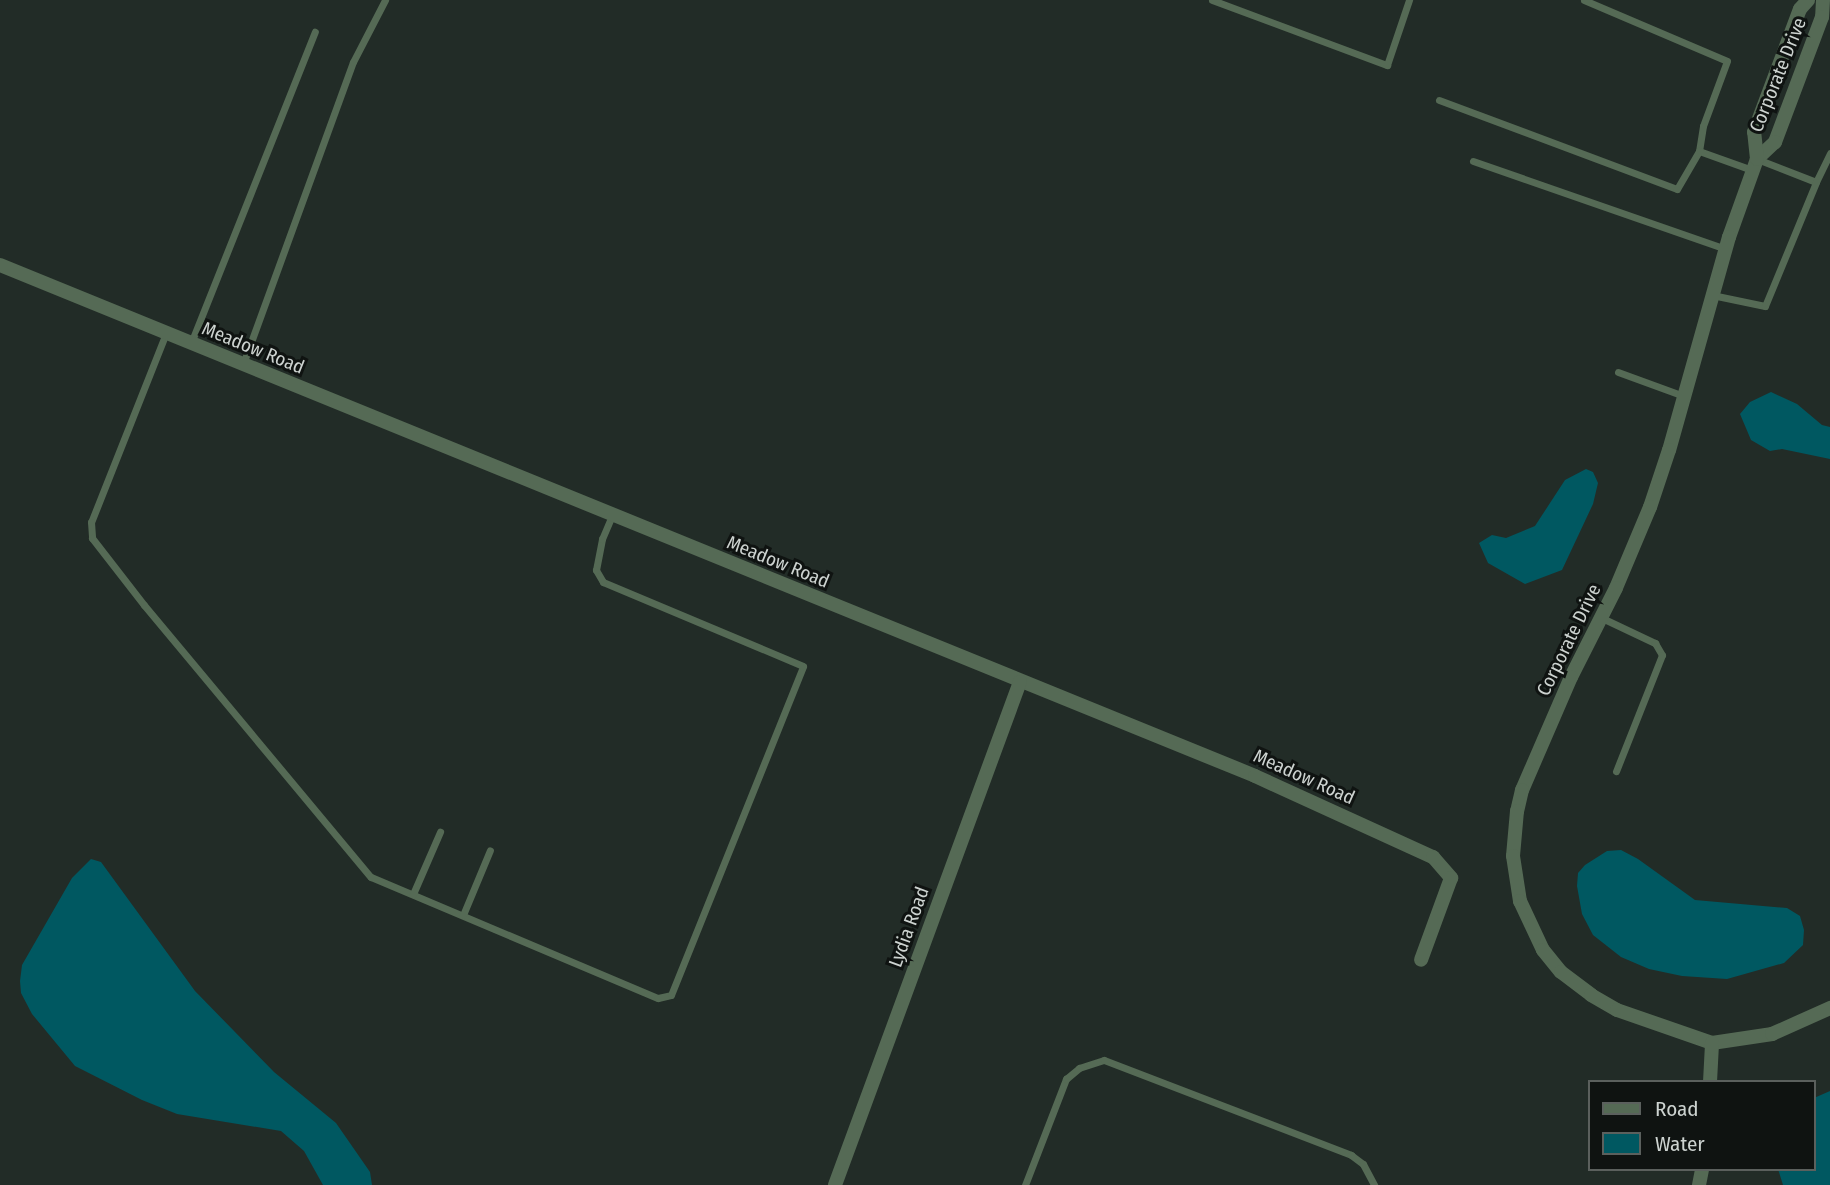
<!DOCTYPE html>
<html>
<head>
<meta charset="utf-8">
<style>
	body { margin:0 }
	#map { position:relative; width:1830px; height:1185px; overflow:hidden; background:#222c27; font-family:"Fira Sans Condensed",sans-serif }
	div>[style] { position:absolute }
	.water>* { inset:0; background:#005861 }
	.lane>* { height:7px; margin:-3.5px; padding:0 3.5px; transform-origin:3.5px; border-radius:3.5px; background:#556a55 }
	.street>* { height:14px; margin:-7px; padding:0 7px; transform-origin:7px; border-radius:7px; background:#556a55 }
	span { translate:-50% -50%; white-space:nowrap; text-align:center; line-height:1.15; -webkit-text-stroke:6px #0f1311; paint-order:stroke }
	.street-label { font-size:19px; color:#cdd3d0 }
	.legend { position:absolute; left:1588px; top:1080px; width:228px; height:91px; box-sizing:border-box; background:#0f1311; border:2px solid #5b605d; margin:0; padding:9px 12px; list-style:none; font-size:21px; color:#cdd3d0 }
	.legend li { display:flex; align-items:center; gap:14px; height:35px }
	.legend b { width:35px; border:2px solid #5b605d }
</style>
</head>
<body>
<div id="map">
	<div class="water">
		<i style="clip-path:polygon(1771px 392px,1797px 404px,1822px 425px,1830px 427px,1830px 459px,1782px 449px,1770px 451px,1751px 440px,1740px 414px,1750px 402px)"></i>
		<i style="clip-path:polygon(1586px 469px,1593px 472px,1598px 483px,1593px 504px,1562px 570px,1525px 584px,1488px 563px,1479px 543px,1492px 535px,1506px 538px,1535px 526px,1565px 480px)"></i>
		<i style="clip-path:polygon(1621px 850px,1638px 859px,1695px 900px,1787px 908px,1800px 916px,1804px 930px,1803px 945px,1784px 963px,1727px 979px,1682px 976px,1649px 969px,1621px 957px,1593px 935px,1582px 914px,1577px 886px,1578px 873px,1585px 865px,1607px 851px)"></i>
		<i style="clip-path:polygon(91px 859px,101px 862px,195px 991px,274px 1072px,336px 1123px,370px 1172px,372px 1185px,323px 1185px,304px 1151px,281px 1131px,177px 1114px,142px 1100px,75px 1066px,32px 1014px,21px 993px,20px 981px,22px 965px,72px 878px)"></i>
		<i style="clip-path:polygon(1830px 1091px,1830px 1185px,1783px 1185px,1778px 1169px,1814px 1169px,1814px 1098px)"></i>
	</div>
	<div class="lane">
		<i style="left:1212px;top:0;width:187px;rotate:20.4deg"></i>
		<i style="left:1387px;top:65px;width:69px;rotate:-71.3deg"></i>
		<i style="left:1584px;top:0;width:155px;rotate:23.1deg"></i>
		<i style="left:1727px;top:61px;width:69px;rotate:110.3deg"></i>
		<i style="left:1703px;top:126px;width:25px;rotate:99deg"></i>
		<i style="left:1699px;top:151px;width:56px;rotate:19.7deg"></i>
		<i style="left:1439px;top:100px;width:254px;rotate:20.5deg"></i>
		<i style="left:1677px;top:189px;width:44px;rotate:-59.9deg"></i>
		<i style="left:1757px;top:159px;width:63px;rotate:21.3deg"></i>
		<i style="left:1816px;top:182px;width:32px;rotate:-64deg"></i>
		<i style="left:1473px;top:161px;width:267px;rotate:19.2deg"></i>
		<i style="left:1712px;top:295px;width:54px;rotate:11.7deg"></i>
		<i style="left:1765px;top:306px;width:134px;rotate:-67.6deg"></i>
		<i style="left:166px;top:333px;width:203px;rotate:111.6deg"></i>
		<i style="left:91px;top:522px;width:16px;rotate:86deg"></i>
		<i style="left:92px;top:538px;width:85px;rotate:52.2deg"></i>
		<i style="left:144px;top:605px;width:354px;rotate:50.2deg"></i>
		<i style="left:371px;top:877px;width:311px;rotate:22.9deg"></i>
		<i style="left:658px;top:998px;width:13px;rotate:-13deg"></i>
		<i style="left:671px;top:995px;width:354px;rotate:-68.1deg"></i>
		<i style="left:803px;top:666px;width:217px;rotate:-157.2deg"></i>
		<i style="left:603px;top:582px;width:14px;rotate:-120deg"></i>
		<i style="left:596px;top:570px;width:32px;rotate:-79deg"></i>
		<i style="left:602px;top:539px;width:26px;rotate:-67deg"></i>
		<i style="left:191px;top:343px;width:335px;rotate:-68.3deg"></i>
		<i style="left:243px;top:364px;width:321px;rotate:-70deg"></i>
		<i style="left:353px;top:62px;width:70px;rotate:-62.7deg"></i>
		<i style="left:1618px;top:372px;width:70px;rotate:20deg"></i>
		<i style="left:1602px;top:618px;width:59px;rotate:25.3deg"></i>
		<i style="left:1655px;top:643px;width:14px;rotate:60deg"></i>
		<i style="left:1662px;top:655px;width:125px;rotate:111.6deg"></i>
		<i style="left:413px;top:894px;width:68px;rotate:-66.5deg"></i>
		<i style="left:463px;top:915px;width:70px;rotate:-67.4deg"></i>
		<i style="left:1025px;top:1185px;width:114px;rotate:-68.9deg"></i>
		<i style="left:1066px;top:1079px;width:17px;rotate:-40deg"></i>
		<i style="left:1079px;top:1068px;width:26px;rotate:-18deg"></i>
		<i style="left:1104px;top:1060px;width:265px;rotate:21deg"></i>
		<i style="left:1351px;top:1155px;width:15px;rotate:37deg"></i>
		<i style="left:1363px;top:1164px;width:24px;rotate:62deg"></i>
	</div>
	<div class="street">
		<i style="left:1823px;top:0;width:17px;rotate:93deg"></i>
		<i style="left:1822px;top:17px;width:134px;rotate:110.6deg"></i>
		<i style="left:1775px;top:142px;width:25px;rotate:137deg"></i>
		<i style="left:1757px;top:159px;width:83px;rotate:109.7deg"></i>
		<i style="left:1729px;top:237px;width:221px;rotate:105.7deg"></i>
		<i style="left:1669px;top:450px;width:60px;rotate:108.4deg"></i>
		<i style="left:1650px;top:507px;width:88px;rotate:112.8deg"></i>
		<i style="left:1616px;top:588px;width:100px;rotate:116.8deg"></i>
		<i style="left:1571px;top:677px;width:123px;rotate:113.4deg"></i>
		<i style="left:1522px;top:790px;width:22px;rotate:103deg"></i>
		<i style="left:1517px;top:811px;width:45px;rotate:95.1deg"></i>
		<i style="left:1513px;top:856px;width:46px;rotate:81.2deg"></i>
		<i style="left:1520px;top:901px;width:54px;rotate:64.9deg"></i>
		<i style="left:1543px;top:950px;width:28px;rotate:51deg"></i>
		<i style="left:1561px;top:972px;width:38px;rotate:37deg"></i>
		<i style="left:1591px;top:995px;width:30px;rotate:30deg"></i>
		<i style="left:1617px;top:1010px;width:101px;rotate:19.2deg"></i>
		<i style="left:1712px;top:1043px;width:61px;rotate:-8.5deg"></i>
		<i style="left:1772px;top:1034px;width:64px;rotate:-24.1deg"></i>
		<i style="left:1757px;top:159px;width:27px;rotate:-96deg"></i>
		<i style="left:1754px;top:132px;width:131px;rotate:-69.5deg"></i>
		<i style="left:1800px;top:9px;width:12px;rotate:-48deg"></i>
		<i style="left:0;top:265px;width:1355px;rotate:22.15deg"></i>
		<i style="left:1255px;top:776px;width:196px;rotate:24.5deg"></i>
		<i style="left:1433px;top:857px;width:28px;rotate:49deg"></i>
		<i style="left:1451px;top:878px;width:87px;rotate:110.1deg"></i>
		<i style="left:1710px;top:1082px;width:39px;rotate:-87deg"></i>
		<i style="left:835px;top:1185px;width:536px;rotate:-69.81deg"></i>
		<i style="left:1699px;top:1185px;width:16px;rotate:-79deg"></i>
	</div>
	<div class="street-label">
		<span style="left:1778px;top:75px;rotate:-68deg">Corporate Drive</span>
		<span style="left:253px;top:348px;rotate:22deg">Meadow Road</span>
		<span style="left:778px;top:562px;rotate:22deg">Meadow Road</span>
		<span style="left:1569px;top:640px;rotate:-64deg">Corporate Drive</span>
		<span style="left:1304px;top:777px;rotate:24deg">Meadow Road</span>
		<span style="left:909px;top:927px;rotate:-70deg">Lydia Road</span>
	</div>
	<ul class="legend">
	<li><b style="height:9px;background:#556a55"></b>Road</li>
	<li><b style="height:19px;background:#005861"></b>Water</li>
	</ul>
</div>
</body>
</html>
